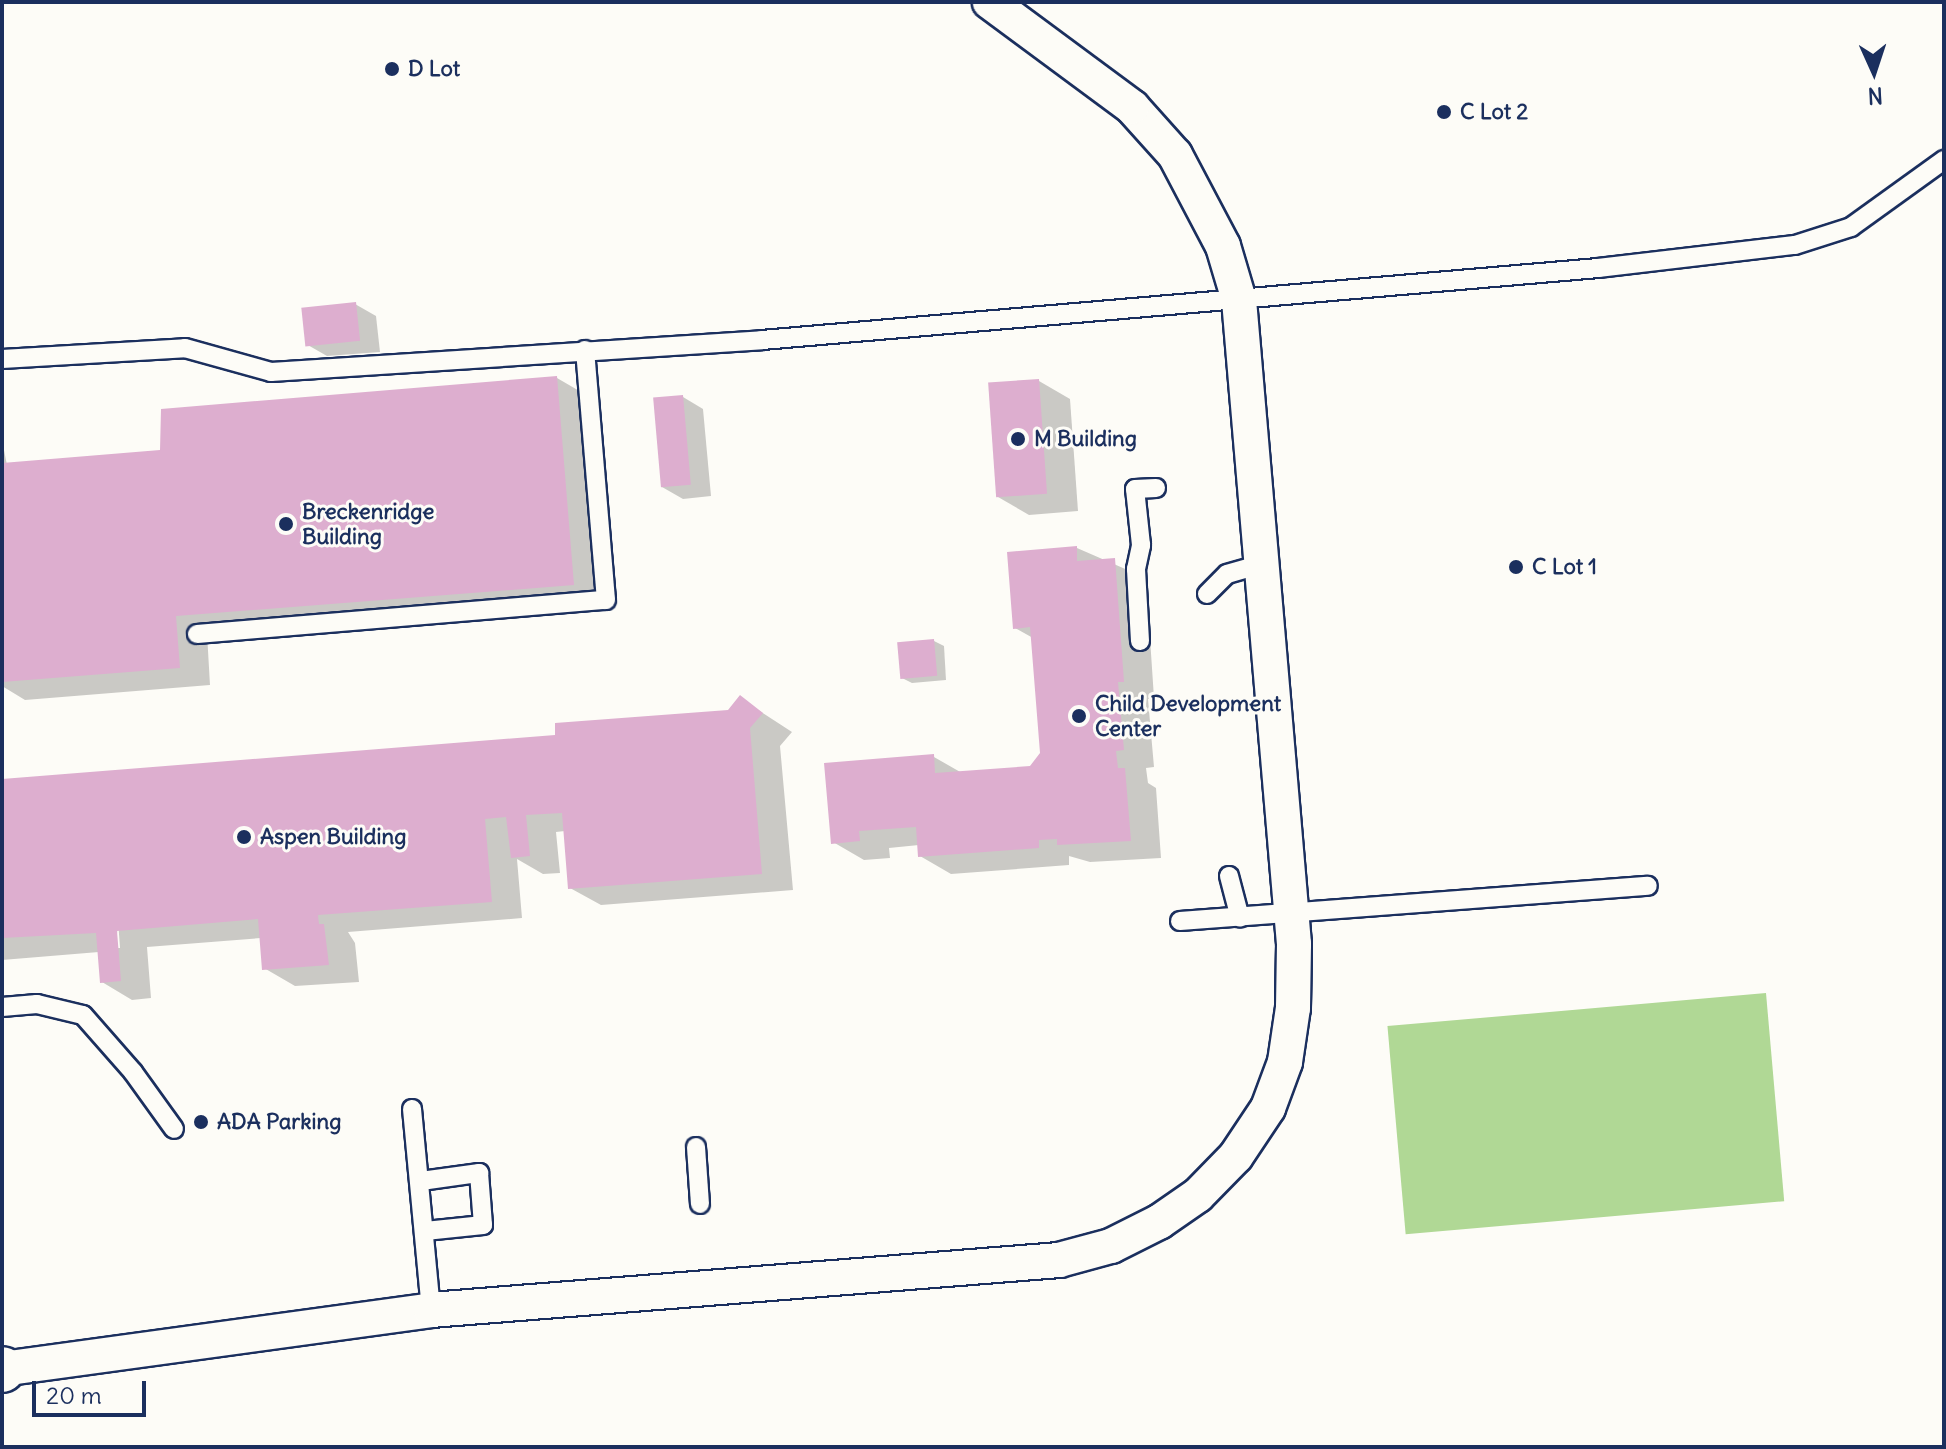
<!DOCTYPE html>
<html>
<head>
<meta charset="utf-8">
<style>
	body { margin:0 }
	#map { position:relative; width:1946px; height:1449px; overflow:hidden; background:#fdfcf7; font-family:Delius,sans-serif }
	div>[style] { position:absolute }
	.green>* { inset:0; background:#b0d895; transform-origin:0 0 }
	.shadow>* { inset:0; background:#0003 }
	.building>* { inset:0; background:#ddaecf; transform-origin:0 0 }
	.roads { filter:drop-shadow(2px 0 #1b2f5e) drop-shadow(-2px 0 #1b2f5e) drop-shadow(0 2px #1b2f5e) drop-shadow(0 -2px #1b2f5e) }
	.service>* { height:18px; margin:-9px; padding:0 9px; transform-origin:9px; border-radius:9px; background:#fdfcf7 }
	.minor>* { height:34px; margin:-17px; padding:0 17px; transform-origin:17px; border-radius:17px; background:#fdfcf7 }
	.trunk>* { height:44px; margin:-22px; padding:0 22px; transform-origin:22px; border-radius:22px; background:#fdfcf7 }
	.dots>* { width:22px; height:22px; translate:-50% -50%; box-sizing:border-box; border:4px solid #fdfcf7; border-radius:50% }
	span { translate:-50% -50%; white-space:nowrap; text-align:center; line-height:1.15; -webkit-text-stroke:6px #fdfcf7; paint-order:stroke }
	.poi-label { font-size:22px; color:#1b2f5e; font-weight:700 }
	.left { translate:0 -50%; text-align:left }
	.frame { position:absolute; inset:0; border:4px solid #1b2f5e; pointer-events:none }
	.north { position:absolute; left:1834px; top:32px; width:80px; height:80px; -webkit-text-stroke:6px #fdfcf7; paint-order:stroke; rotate:177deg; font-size:22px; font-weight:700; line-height:32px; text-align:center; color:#1b2f5e }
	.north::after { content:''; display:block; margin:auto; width:28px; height:36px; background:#1b2f5e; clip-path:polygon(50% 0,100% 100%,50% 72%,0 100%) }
	.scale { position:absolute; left:32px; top:1381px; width:114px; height:36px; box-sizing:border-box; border:4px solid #1b2f5e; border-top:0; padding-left:10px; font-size:24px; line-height:28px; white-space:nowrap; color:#1b2f5e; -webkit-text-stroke:6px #fdfcf7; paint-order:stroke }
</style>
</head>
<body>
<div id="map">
	<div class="green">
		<i style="left:1766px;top:993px;width:209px;height:380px;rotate:85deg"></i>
	</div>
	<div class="shadow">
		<i style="clip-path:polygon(355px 304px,376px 316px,380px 352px,327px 356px,306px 344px)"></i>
		<i style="clip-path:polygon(557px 378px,588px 396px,604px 601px,207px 633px,210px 685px,25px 700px,2px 686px,2px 440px,7px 465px,162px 452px)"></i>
		<i style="clip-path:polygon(1039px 381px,1070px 399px,1078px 511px,1029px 515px,998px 497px)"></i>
		<i style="clip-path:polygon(683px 397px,703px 409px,711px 496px,683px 499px,662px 487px)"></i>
		<i style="clip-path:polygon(1077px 548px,1146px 578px,1154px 698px,1148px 699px,1154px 767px,1146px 768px,1148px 783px,1156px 788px,1161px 858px,1090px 862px,1069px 856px,1069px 865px,951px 874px,920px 856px,919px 845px,889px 848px,890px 858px,864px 860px,833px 842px,934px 757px,962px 773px,1031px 768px,1042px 754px,1033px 638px,1015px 628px)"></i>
		<i style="clip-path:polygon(934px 641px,944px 646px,946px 680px,912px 683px,902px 678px)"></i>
		<i style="clip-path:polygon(evenodd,740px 698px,792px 732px,780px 746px,793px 890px,601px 905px,570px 888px,565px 831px,556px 832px,560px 873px,543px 874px,517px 859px,522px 918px,348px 932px,355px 943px,359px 982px,295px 986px,264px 968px,261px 938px,147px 947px,151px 998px,132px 1000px,102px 982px,99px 952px,2px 960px,2px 781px,557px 737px,729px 712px,740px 698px,118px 920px,120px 948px,116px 948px,118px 920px)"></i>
	</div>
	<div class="building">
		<i style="left:356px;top:302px;width:39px;height:55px;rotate:84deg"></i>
		<i style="clip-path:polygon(557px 376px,574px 585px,176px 616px,180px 668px,2px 682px,2px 463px,160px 450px,161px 409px)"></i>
		<i style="left:1039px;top:379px;width:115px;height:51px;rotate:86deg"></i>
		<i style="left:683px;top:395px;width:90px;height:30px;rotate:85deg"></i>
		<i style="clip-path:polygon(1077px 546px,1077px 561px,1115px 558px,1124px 682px,1118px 682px,1124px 750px,1116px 751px,1118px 768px,1125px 768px,1131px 841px,1057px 845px,1057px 839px,1039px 840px,1039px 848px,918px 857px,916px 827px,859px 831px,860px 841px,831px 844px,824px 763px,934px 754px,935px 773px,1030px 766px,1040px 753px,1030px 627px,1013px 629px,1007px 552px)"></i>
		<i style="left:934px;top:639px;width:37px;height:37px;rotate:85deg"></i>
		<i style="clip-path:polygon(740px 695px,763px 713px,750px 728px,762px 874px,568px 889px,562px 813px,526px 815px,530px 856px,511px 858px,506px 817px,485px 819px,492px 902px,318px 915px,319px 924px,324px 924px,329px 965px,262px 970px,258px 919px,117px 931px,121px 981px,100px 983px,96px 933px,2px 938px,2px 779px,555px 735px,555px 723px,728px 710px)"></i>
	</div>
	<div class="roads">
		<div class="service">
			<i style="left:2px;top:359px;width:183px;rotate:-3.4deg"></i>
			<i style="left:185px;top:348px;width:89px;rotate:15.6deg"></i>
			<i style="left:271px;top:372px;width:492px;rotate:-3.7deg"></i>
			<i style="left:762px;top:340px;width:839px;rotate:-4.92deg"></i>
			<i style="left:1598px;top:268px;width:198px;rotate:-6.7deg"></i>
			<i style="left:1795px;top:245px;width:59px;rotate:-17.8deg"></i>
			<i style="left:1851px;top:227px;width:115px;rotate:-35.8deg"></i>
			<i style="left:1207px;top:594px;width:28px;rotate:-45deg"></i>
			<i style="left:1227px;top:574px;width:33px;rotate:-16deg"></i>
			<i style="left:197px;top:634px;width:410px;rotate:-4.8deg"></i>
			<i style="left:606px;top:600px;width:251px;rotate:-94.8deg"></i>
			<i style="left:1140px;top:641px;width:72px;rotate:-93.2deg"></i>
			<i style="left:1136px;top:569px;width:25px;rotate:-78deg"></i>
			<i style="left:1141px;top:545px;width:56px;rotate:-96.1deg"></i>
			<i style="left:1135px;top:489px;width:21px;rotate:-3deg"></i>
			<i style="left:1229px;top:876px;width:43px;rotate:75.3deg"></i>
			<i style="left:1180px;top:921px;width:469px;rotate:-4.3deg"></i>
			<i style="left:2px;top:1007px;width:35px;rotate:-5deg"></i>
			<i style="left:37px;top:1004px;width:47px;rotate:13.4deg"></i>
			<i style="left:83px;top:1015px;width:76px;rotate:48.7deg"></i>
			<i style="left:133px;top:1072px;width:70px;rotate:54.3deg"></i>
			<i style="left:412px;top:1109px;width:202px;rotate:84.6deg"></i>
			<i style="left:696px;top:1147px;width:57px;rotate:86deg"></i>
			<i style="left:421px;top:1181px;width:59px;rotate:-7.9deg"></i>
			<i style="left:479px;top:1173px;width:52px;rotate:85.6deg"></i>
			<i style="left:483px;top:1225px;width:58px;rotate:174.1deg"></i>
		</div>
		<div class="minor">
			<i style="left:2px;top:1369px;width:433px;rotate:-7.8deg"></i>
			<i style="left:431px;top:1310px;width:630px;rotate:-4.55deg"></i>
			<i style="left:1059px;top:1260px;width:54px;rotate:-15.1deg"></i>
			<i style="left:1111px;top:1246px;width:54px;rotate:-26.6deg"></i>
			<i style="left:1159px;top:1222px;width:47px;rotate:-34.7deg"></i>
			<i style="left:1198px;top:1195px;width:54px;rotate:-45.7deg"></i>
			<i style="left:1236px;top:1156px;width:58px;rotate:-56.3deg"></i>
			<i style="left:1268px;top:1108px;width:49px;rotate:-69.7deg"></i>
			<i style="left:1285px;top:1062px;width:55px;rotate:-81.6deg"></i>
			<i style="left:1293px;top:1008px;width:64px;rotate:-89.1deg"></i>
			<i style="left:1294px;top:944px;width:646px;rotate:-94.88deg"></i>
			<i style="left:1239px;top:300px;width:56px;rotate:-106.5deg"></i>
			<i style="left:1223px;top:246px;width:103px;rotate:-117.8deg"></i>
			<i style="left:1175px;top:155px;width:64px;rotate:-131.9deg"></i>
			<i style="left:1132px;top:107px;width:177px;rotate:-143.5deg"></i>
		</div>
		<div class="trunk">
			<i style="left:2px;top:1370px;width:1px;rotate:-45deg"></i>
		</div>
	</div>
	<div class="dots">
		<i style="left:392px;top:69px;background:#1b2f5e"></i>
		<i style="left:1444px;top:112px;background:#1b2f5e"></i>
		<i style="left:1018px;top:439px;background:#1b2f5e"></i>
		<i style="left:286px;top:524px;background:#1b2f5e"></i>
		<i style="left:1516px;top:567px;background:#1b2f5e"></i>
		<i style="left:1079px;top:716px;background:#1b2f5e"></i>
		<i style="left:244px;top:837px;background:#1b2f5e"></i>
		<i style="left:201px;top:1122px;background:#1b2f5e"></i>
	</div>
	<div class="poi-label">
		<span class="left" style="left:408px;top:69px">D Lot</span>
		<span class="left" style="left:1460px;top:112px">C Lot 2</span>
		<span class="left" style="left:1034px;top:439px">M Building</span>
		<span class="left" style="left:302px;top:524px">Breckenridge<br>Building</span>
		<span class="left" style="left:1532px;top:567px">C Lot 1</span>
		<span class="left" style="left:1095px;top:716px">Child Development<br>Center</span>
		<span class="left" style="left:260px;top:837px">Aspen Building</span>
		<span class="left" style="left:217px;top:1122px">ADA Parking</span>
	</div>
	<div class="frame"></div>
	<div class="north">N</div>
	<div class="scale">20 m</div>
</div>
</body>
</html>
